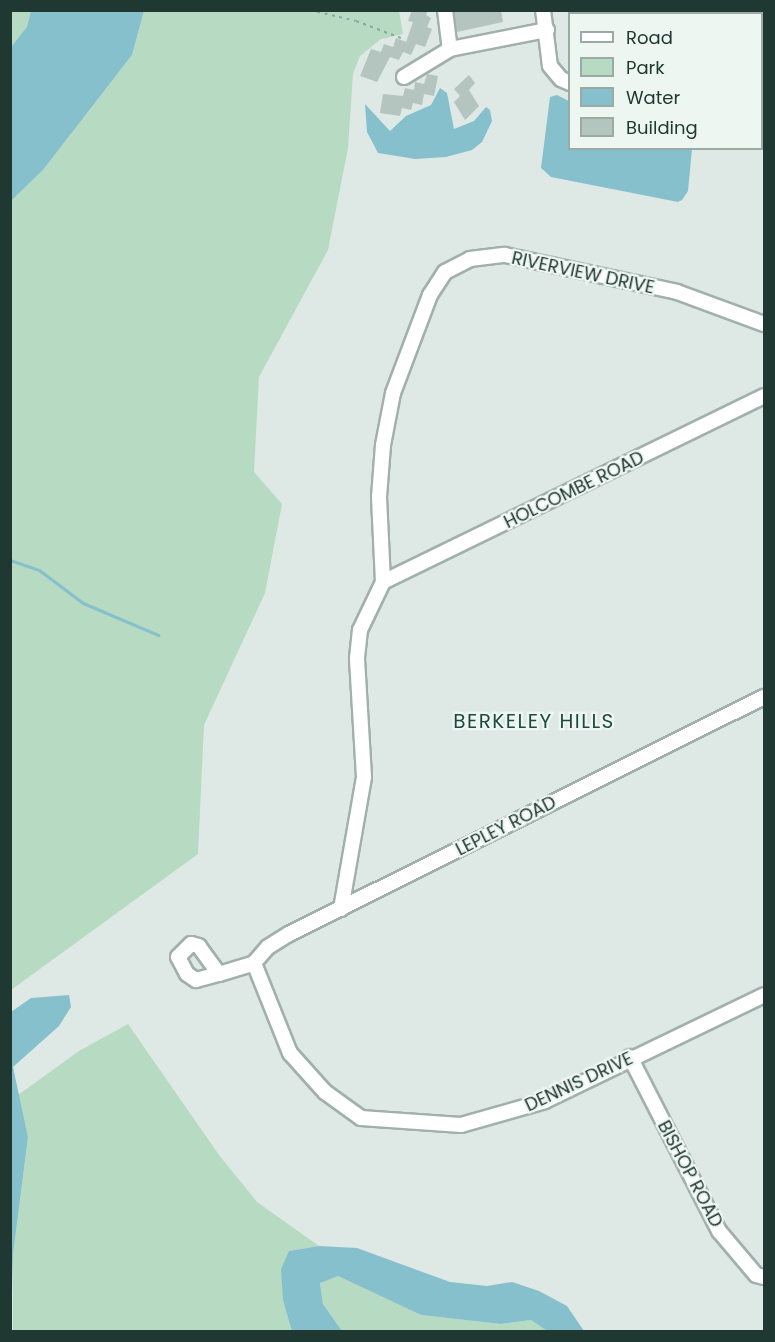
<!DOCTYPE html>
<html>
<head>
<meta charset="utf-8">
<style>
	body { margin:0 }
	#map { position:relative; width:775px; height:1342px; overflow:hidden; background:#dee9e5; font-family:Poppins,sans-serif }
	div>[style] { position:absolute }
	.green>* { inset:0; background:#b7dac2 }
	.water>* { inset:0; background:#87c0cd }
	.stream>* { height:3px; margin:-1.5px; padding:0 1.5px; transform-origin:1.5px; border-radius:1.5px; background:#87c0cd }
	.building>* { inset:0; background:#b4c4be }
	.path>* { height:2px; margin-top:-1px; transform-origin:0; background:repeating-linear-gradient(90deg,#80ac9f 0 3px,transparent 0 7.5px) }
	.roads { filter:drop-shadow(2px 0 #a1b0ac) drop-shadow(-2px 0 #a1b0ac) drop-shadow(0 2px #a1b0ac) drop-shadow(0 -2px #a1b0ac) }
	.minor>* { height:14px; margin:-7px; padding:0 7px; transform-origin:7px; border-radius:7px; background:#fff }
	span { translate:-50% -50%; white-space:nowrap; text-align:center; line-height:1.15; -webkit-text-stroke:4.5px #eef6f2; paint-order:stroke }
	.street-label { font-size:18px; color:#203832 }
	.neighbourhood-label { font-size:20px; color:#1d4940; letter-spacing:1.5px }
	.frame { position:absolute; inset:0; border:12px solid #203832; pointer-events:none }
	.legend { position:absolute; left:568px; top:12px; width:195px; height:138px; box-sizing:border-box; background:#eef6f2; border:2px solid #9caaa5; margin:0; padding:8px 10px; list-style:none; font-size:18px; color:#203832 }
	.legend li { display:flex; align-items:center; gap:12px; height:30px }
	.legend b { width:30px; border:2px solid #9caaa5 }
</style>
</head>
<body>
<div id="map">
	<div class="green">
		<i style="clip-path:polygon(11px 11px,56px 11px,11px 93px)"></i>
		<i style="clip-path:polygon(144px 11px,399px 11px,403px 34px,381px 39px,360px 56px,353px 74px,348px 148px,328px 250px,259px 377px,254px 472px,282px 504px,265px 593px,204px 725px,198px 854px,11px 990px,11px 201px,43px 170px,132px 55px)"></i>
		<i style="clip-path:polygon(128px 1024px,219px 1155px,257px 1202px,319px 1246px,289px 1251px,292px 1331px,13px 1332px,13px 1255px,28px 1137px,18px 1095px,79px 1051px)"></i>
		<i style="clip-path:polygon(338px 1276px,421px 1315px,501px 1324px,531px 1320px,547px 1331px,342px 1331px,323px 1304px,320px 1282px)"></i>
	</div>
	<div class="water">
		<i style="clip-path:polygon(31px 11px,144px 11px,132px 55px,43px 170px,11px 201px,11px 47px,27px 27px)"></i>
		<i style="clip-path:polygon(440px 88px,447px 93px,454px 129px,474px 121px,486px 107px,490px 110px,492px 121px,482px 142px,472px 150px,446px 157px,415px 159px,378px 153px,367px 132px,365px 104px,390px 131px,406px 116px,431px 105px)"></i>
		<i style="clip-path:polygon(557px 95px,569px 101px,570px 148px,692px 149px,688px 191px,682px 200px,678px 202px,551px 177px,541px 168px,550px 97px)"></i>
		<i style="clip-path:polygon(69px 995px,71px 1007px,59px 1026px,13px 1067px,28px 1137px,13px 1255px,11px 1331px,11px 1012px,31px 998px)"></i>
		<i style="clip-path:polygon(319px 1246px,357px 1248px,450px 1282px,487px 1286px,512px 1282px,539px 1291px,567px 1306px,584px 1331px,547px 1331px,531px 1320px,501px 1324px,421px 1315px,338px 1276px,320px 1283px,323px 1304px,342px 1331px,292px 1331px,283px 1300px,281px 1269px,289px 1251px)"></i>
	</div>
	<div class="stream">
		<i style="left:10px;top:560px;width:31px;rotate:19deg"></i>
		<i style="left:39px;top:570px;width:55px;rotate:36.9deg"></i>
		<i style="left:83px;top:603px;width:82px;rotate:23.1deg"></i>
	</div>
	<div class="building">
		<i style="clip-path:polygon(412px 10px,428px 10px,426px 15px,431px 18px,427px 27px,432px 29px,425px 47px,416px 44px,411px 55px,403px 52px,399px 60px,390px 57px,377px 82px,360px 76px,371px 49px,381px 52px,384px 44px,393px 47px,396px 38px,406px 42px,413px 22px,408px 21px)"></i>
		<i style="clip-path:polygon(466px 10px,501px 10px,503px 22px,457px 32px,454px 12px)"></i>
		<i style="clip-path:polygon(427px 74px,438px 76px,434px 96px,424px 94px,422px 105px,413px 103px,411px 110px,402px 108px,400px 116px,380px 113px,383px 94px,403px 96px,405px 88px,414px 90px,415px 82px,424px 84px)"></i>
		<i style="clip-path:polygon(469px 75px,475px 83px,469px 90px,479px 106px,465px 120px,454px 102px,460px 96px,454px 89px)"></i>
	</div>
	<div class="path">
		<i style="left:310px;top:10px;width:47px;rotate:13.4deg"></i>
		<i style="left:356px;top:21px;width:48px;rotate:20.7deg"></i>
		<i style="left:10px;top:1071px;width:4px;rotate:-34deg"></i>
	</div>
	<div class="roads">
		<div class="minor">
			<i style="left:445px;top:10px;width:39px;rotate:83deg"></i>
			<i style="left:543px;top:10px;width:56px;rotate:82.9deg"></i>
			<i style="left:550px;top:66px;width:17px;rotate:50deg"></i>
			<i style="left:561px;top:79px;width:10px;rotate:24deg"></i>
			<i style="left:762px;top:33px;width:2px;rotate:-27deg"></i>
			<i style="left:404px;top:77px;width:54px;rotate:-31.3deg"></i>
			<i style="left:450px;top:49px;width:99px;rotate:-11.1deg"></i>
			<i style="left:383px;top:582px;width:424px;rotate:-26deg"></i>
			<i style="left:341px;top:909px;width:134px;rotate:-80.1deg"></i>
			<i style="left:364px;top:777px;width:119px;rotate:-93.4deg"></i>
			<i style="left:357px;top:658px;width:28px;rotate:-84deg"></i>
			<i style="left:360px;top:630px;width:53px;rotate:-64.4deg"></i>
			<i style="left:383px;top:582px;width:85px;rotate:-92.7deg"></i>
			<i style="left:379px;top:497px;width:52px;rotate:-85.6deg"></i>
			<i style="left:383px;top:445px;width:53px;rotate:-79.1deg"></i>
			<i style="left:393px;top:393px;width:105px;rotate:-69.3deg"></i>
			<i style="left:430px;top:295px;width:27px;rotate:-57deg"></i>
			<i style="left:445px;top:272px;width:28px;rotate:-27deg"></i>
			<i style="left:470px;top:259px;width:35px;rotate:-7deg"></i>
			<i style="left:505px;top:255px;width:176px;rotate:12.1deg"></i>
			<i style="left:677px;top:292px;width:93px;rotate:20.2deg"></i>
			<i style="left:254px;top:963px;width:97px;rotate:68.2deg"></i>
			<i style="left:290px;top:1053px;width:52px;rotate:48.1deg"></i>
			<i style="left:325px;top:1092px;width:44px;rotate:35.8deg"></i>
			<i style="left:361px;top:1118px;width:100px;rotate:4deg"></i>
			<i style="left:461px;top:1125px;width:87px;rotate:-15.9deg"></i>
			<i style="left:545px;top:1101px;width:243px;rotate:-25.8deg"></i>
			<i style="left:254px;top:963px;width:21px;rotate:-49deg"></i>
			<i style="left:268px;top:947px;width:25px;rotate:-32deg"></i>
			<i style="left:289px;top:934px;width:531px;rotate:-26.52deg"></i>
			<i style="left:219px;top:974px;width:34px;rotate:-126deg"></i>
			<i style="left:199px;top:946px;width:8px;rotate:-166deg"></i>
			<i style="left:191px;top:944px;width:18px;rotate:135deg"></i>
			<i style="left:178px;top:957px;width:19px;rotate:62deg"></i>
			<i style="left:187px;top:974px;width:11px;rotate:34deg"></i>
			<i style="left:196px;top:980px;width:24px;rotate:-15deg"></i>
			<i style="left:219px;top:974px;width:37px;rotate:-17deg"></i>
			<i style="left:630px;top:1057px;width:195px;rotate:62.9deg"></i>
			<i style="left:719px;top:1231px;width:57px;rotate:49.9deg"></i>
			<i style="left:756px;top:1275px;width:8px;rotate:14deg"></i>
		</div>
	</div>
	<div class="street-label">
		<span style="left:583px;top:273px;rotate:12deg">RIVERVIEW DRIVE</span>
		<span style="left:574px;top:490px;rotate:-26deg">HOLCOMBE ROAD</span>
		<span style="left:506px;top:826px;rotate:-27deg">LEPLEY ROAD</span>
		<span style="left:579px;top:1082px;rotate:-25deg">DENNIS DRIVE</span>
		<span style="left:690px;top:1174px;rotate:62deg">BISHOP ROAD</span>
	</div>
	<div class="neighbourhood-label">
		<span style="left:534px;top:721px">BERKELEY HILLS</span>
	</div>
	<div class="frame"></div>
	<ul class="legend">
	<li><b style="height:8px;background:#fff"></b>Road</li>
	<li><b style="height:16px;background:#b7dac2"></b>Park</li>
	<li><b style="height:16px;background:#87c0cd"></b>Water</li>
	<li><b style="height:16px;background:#b4c4be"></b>Building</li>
	</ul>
</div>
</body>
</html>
